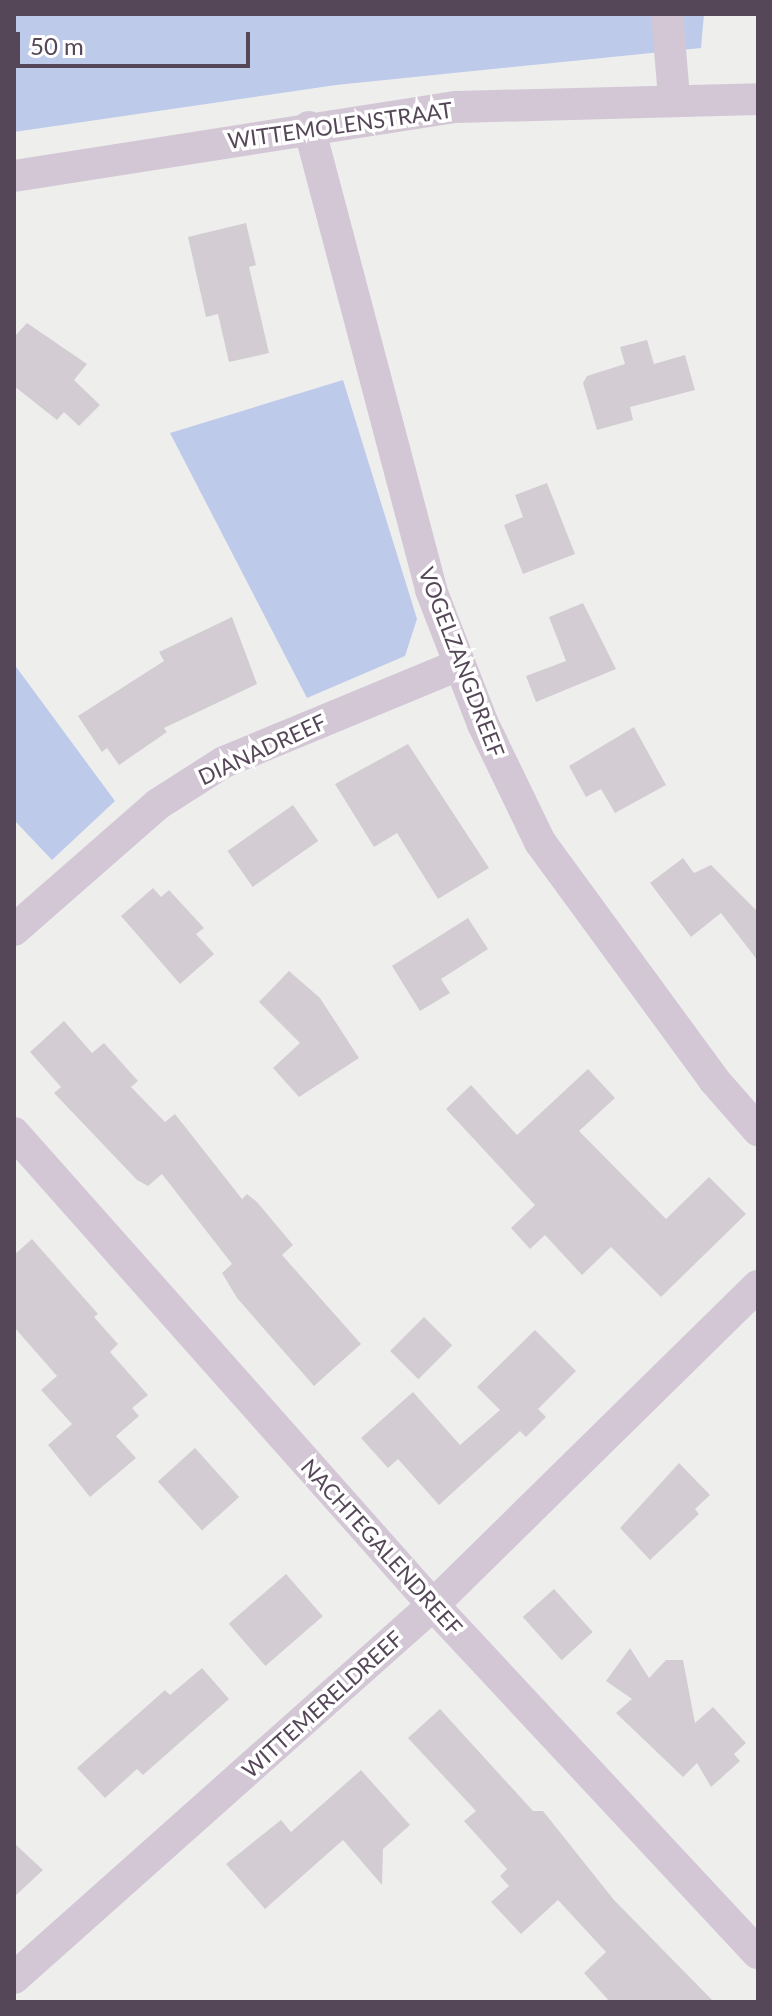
<!DOCTYPE html>
<html>
<head>
<meta charset="utf-8">
<style>
	body { margin:0 }
	#map { position:relative; width:772px; height:2016px; overflow:hidden; background:#eeefed; font-family:Lato,sans-serif }
	div>[style] { position:absolute }
	.green>* { inset:0; background:#becaea }
	.building>* { inset:0; background:#d3cdd3; transform-origin:0 0 }
	.minor>* { height:32px; margin:-16px; padding:0 16px; transform-origin:16px; border-radius:16px; background:#d3c7d6 }
	span { translate:-50% -50%; white-space:nowrap; text-align:center; line-height:1.15; -webkit-text-stroke:7px #fff; paint-order:stroke }
	.street-label { font-size:22px; color:#554758 }
	.frame { position:absolute; inset:0; border:16px solid #554758; pointer-events:none }
	.scale { position:absolute; left:16px; top:32px; width:234px; height:36px; box-sizing:border-box; border:4px solid #554758; border-top:0; padding-left:10px; font-size:24px; line-height:28px; white-space:nowrap; color:#554758; -webkit-text-stroke:6px #fff; paint-order:stroke }
</style>
</head>
<body>
<div id="map">
	<div class="green">
		<i style="clip-path:polygon(14px 14px,704px 14px,701px 48px,336px 85px,14px 132px)"></i>
		<i style="clip-path:polygon(343px 380px,417px 619px,405px 656px,307px 698px,170px 433px)"></i>
		<i style="clip-path:polygon(14px 664px,115px 801px,52px 860px,14px 820px)"></i>
	</div>
	<div class="building">
		<i style="clip-path:polygon(246px 223px,256px 265px,249px 267px,269px 353px,229px 362px,218px 314px,206px 317px,188px 237px)"></i>
		<i style="clip-path:polygon(27px 323px,87px 364px,74px 380px,100px 405px,79px 426px,64px 412px,57px 420px,14px 386px,14px 337px)"></i>
		<i style="clip-path:polygon(647px 340px,654px 364px,685px 355px,695px 390px,630px 407px,633px 420px,597px 430px,583px 383px,587px 376px,625px 364px,620px 347px)"></i>
		<i style="clip-path:polygon(547px 483px,575px 554px,523px 574px,504px 525px,523px 517px,515px 495px)"></i>
		<i style="clip-path:polygon(583px 603px,616px 669px,536px 702px,526px 676px,566px 661px,549px 617px)"></i>
		<i style="clip-path:polygon(232px 617px,257px 684px,164px 728px,167px 732px,119px 765px,107px 748px,102px 752px,78px 716px,164px 661px,159px 652px)"></i>
		<i style="clip-path:polygon(634px 727px,666px 785px,615px 813px,601px 789px,586px 797px,569px 766px)"></i>
		<i style="clip-path:polygon(408px 744px,489px 868px,438px 899px,397px 833px,374px 847px,335px 784px)"></i>
		<i style="left:293px;top:805px;width:44px;height:80px;rotate:55deg"></i>
		<i style="clip-path:polygon(683px 858px,694px 873px,711px 865px,758px 912px,758px 961px,721px 913px,691px 937px,650px 883px)"></i>
		<i style="clip-path:polygon(153px 888px,161px 897px,169px 890px,204px 928px,196px 934px,214px 954px,180px 984px,121px 916px)"></i>
		<i style="clip-path:polygon(468px 918px,488px 949px,441px 979px,450px 993px,420px 1011px,392px 966px)"></i>
		<i style="clip-path:polygon(289px 971px,320px 998px,359px 1058px,299px 1097px,273px 1068px,300px 1043px,259px 1002px)"></i>
		<i style="clip-path:polygon(64px 1021px,92px 1053px,104px 1043px,138px 1081px,131px 1087px,165px 1122px,175px 1114px,242px 1199px,247px 1194px,257px 1202px,293px 1245px,282px 1255px,361px 1344px,314px 1386px,237px 1298px,222px 1273px,232px 1264px,162px 1174px,148px 1186px,137px 1180px,54px 1093px,61px 1087px,30px 1052px)"></i>
		<i style="clip-path:polygon(588px 1069px,615px 1098px,579px 1131px,666px 1219px,709px 1177px,746px 1214px,661px 1297px,611px 1247px,582px 1275px,545px 1235px,530px 1249px,511px 1228px,535px 1205px,446px 1109px,471px 1085px,517px 1135px)"></i>
		<i style="clip-path:polygon(32px 1239px,98px 1314px,94px 1317px,118px 1344px,110px 1352px,148px 1395px,132px 1408px,139px 1416px,116px 1436px,136px 1458px,90px 1497px,48px 1445px,72px 1424px,41px 1390px,57px 1376px,14px 1327px,14px 1255px)"></i>
		<i style="left:424px;top:1317px;width:40px;height:48px;rotate:45deg"></i>
		<i style="clip-path:polygon(535px 1330px,576px 1371px,538px 1409px,546px 1417px,526px 1437px,520px 1431px,439px 1505px,398px 1459px,388px 1468px,361px 1438px,413px 1392px,460px 1445px,500px 1410px,477px 1387px)"></i>
		<i style="left:195px;top:1448px;width:66px;height:50px;rotate:48deg"></i>
		<i style="clip-path:polygon(679px 1463px,710px 1495px,695px 1509px,699px 1514px,650px 1560px,620px 1528px)"></i>
		<i style="left:286px;top:1574px;width:56px;height:76px;rotate:49deg"></i>
		<i style="left:554px;top:1589px;width:58px;height:42px;rotate:48deg"></i>
		<i style="clip-path:polygon(630px 1648px,649px 1678px,666px 1660px,683px 1660px,695px 1723px,713px 1707px,746px 1743px,734px 1754px,740px 1761px,711px 1787px,697px 1763px,683px 1777px,616px 1713px,632px 1699px,606px 1681px)"></i>
		<i style="clip-path:polygon(202px 1668px,229px 1699px,143px 1775px,137px 1769px,105px 1798px,77px 1768px,165px 1690px,170px 1695px)"></i>
		<i style="clip-path:polygon(440px 1709px,533px 1811px,543px 1811px,614px 1900px,714px 2002px,610px 2002px,584px 1973px,606px 1952px,558px 1900px,521px 1934px,491px 1902px,509px 1886px,500px 1876px,507px 1869px,464px 1821px,476px 1811px,408px 1738px)"></i>
		<i style="clip-path:polygon(361px 1770px,410px 1825px,383px 1849px,382px 1885px,343px 1840px,265px 1909px,226px 1864px,281px 1820px,291px 1832px)"></i>
		<i style="clip-path:polygon(14px 1843px,43px 1870px,14px 1897px)"></i>
	</div>
	<div class="minor">
		<i style="left:667px;top:14px;width:84px;rotate:85.2deg"></i>
		<i style="left:309px;top:127px;width:479px;rotate:75.2deg"></i>
		<i style="left:431px;top:590px;width:144px;rotate:68.8deg"></i>
		<i style="left:483px;top:724px;width:131px;rotate:64.2deg"></i>
		<i style="left:540px;top:842px;width:295px;rotate:53.8deg"></i>
		<i style="left:714px;top:1080px;width:67px;rotate:48.7deg"></i>
		<i style="left:14px;top:176px;width:448px;rotate:-8.9deg"></i>
		<i style="left:457px;top:107px;width:301px;rotate:-1.5deg"></i>
		<i style="left:14px;top:930px;width:191px;rotate:-41.2deg"></i>
		<i style="left:158px;top:804px;width:78px;rotate:-32.5deg"></i>
		<i style="left:224px;top:762px;width:253px;rotate:-22.5deg"></i>
		<i style="left:14px;top:1133px;width:631px;rotate:48.4deg"></i>
		<i style="left:433px;top:1605px;width:476px;rotate:47deg"></i>
		<i style="left:14px;top:1978px;width:561px;rotate:-41.68deg"></i>
		<i style="left:433px;top:1605px;width:455px;rotate:-44.5deg"></i>
	</div>
	<div class="street-label">
		<span style="left:340px;top:125px;rotate:-8deg">WITTEMOLENSTRAAT</span>
		<span style="left:462px;top:662px;rotate:69deg">VOGELZANGDREEF</span>
		<span style="left:262px;top:749px;rotate:-25deg">DIANADREEF</span>
		<span style="left:382px;top:1547px;rotate:48deg">NACHTEGALENDREEF</span>
		<span style="left:322px;top:1704px;rotate:-42deg">WITTEMERELDREEF</span>
	</div>
	<div class="frame"></div>
	<div class="scale">50 m</div>
</div>
</body>
</html>
